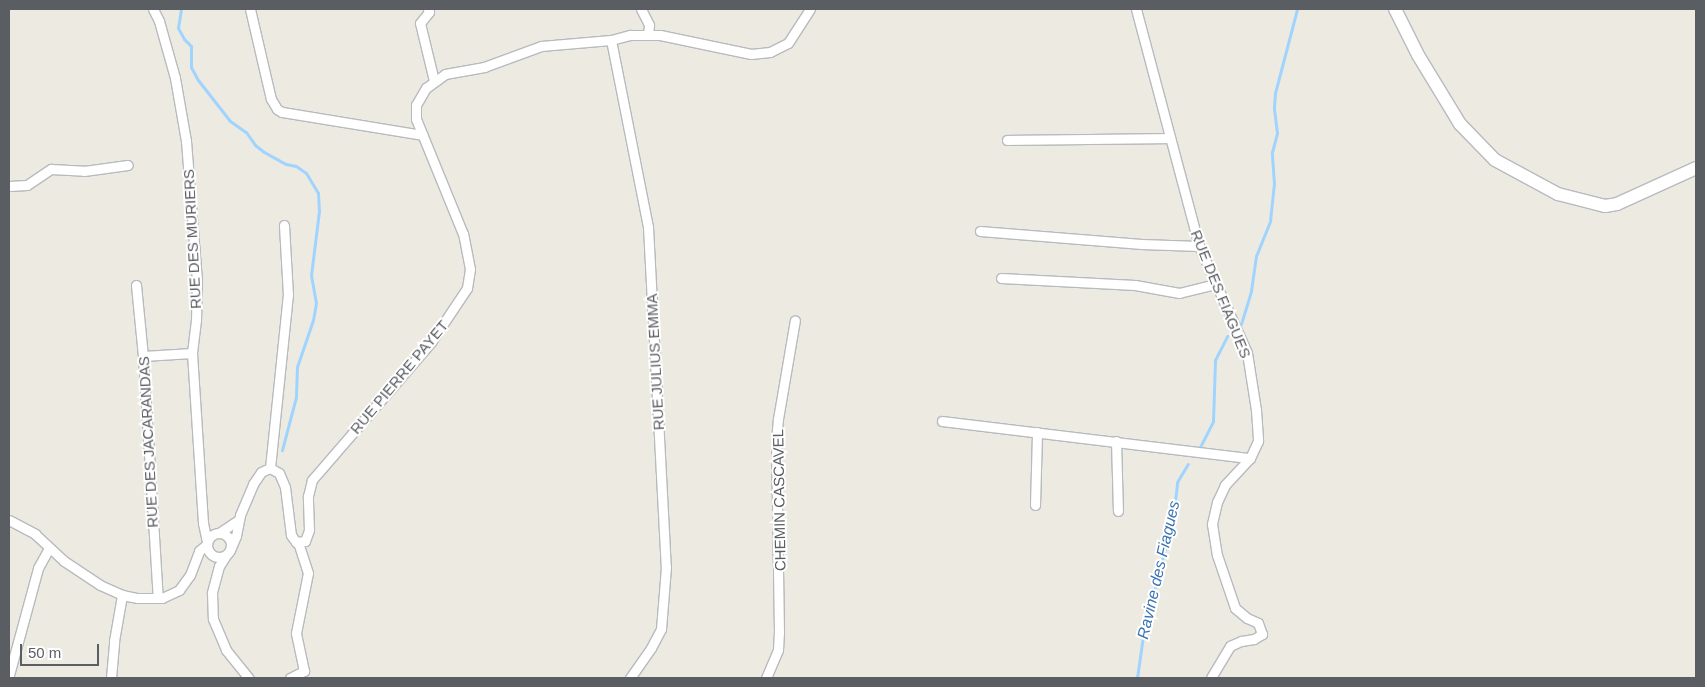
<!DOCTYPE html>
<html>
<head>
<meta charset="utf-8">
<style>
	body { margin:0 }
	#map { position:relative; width:1705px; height:687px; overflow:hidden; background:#edebe1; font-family:Helvetica,sans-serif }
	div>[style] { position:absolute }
	.stream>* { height:3px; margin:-1.5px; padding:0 1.5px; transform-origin:1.5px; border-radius:1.5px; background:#a0d4ff }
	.roads { filter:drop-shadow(1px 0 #b7babf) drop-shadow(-1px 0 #b7babf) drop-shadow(0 1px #b7babf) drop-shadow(0 -1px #b7babf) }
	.street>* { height:9px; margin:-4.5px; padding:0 4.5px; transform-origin:4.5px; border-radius:4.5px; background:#fff }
	.street>.ring { margin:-4.5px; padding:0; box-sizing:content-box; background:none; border:9px solid #fff; border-radius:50% }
	.secondary>* { height:12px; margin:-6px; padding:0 6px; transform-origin:6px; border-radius:6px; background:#fff }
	span { translate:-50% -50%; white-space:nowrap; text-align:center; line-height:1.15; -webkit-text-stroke:4px #fff; paint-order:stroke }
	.street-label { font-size:15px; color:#5a5e63 }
	.water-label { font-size:16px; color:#3b74b3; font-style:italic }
	.frame { position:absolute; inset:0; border:10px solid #5a5e63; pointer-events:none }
	.scale { position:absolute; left:20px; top:644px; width:79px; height:22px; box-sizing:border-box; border:2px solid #5a5e63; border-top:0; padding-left:6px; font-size:15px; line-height:18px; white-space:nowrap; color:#5a5e63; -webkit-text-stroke:4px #fff; paint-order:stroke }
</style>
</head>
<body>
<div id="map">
	<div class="stream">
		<i style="left:181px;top:9px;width:19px;rotate:99deg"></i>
		<i style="left:178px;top:28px;width:13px;rotate:61deg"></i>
		<i style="left:184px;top:39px;width:10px;rotate:45deg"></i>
		<i style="left:191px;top:46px;width:21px;rotate:90deg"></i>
		<i style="left:191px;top:67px;width:15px;rotate:62deg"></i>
		<i style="left:198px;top:80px;width:52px;rotate:52deg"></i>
		<i style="left:230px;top:121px;width:19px;rotate:35deg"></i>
		<i style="left:246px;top:132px;width:16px;rotate:55deg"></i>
		<i style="left:255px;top:145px;width:11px;rotate:38deg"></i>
		<i style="left:264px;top:152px;width:25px;rotate:29deg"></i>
		<i style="left:286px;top:164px;width:10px;rotate:11deg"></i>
		<i style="left:296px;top:166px;width:12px;rotate:35deg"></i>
		<i style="left:306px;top:173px;width:23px;rotate:59deg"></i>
		<i style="left:318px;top:193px;width:18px;rotate:87deg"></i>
		<i style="left:319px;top:211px;width:64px;rotate:97.1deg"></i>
		<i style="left:311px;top:275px;width:28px;rotate:80deg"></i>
		<i style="left:316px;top:303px;width:17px;rotate:100deg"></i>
		<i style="left:313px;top:320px;width:50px;rotate:108.8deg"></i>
		<i style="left:297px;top:367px;width:30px;rotate:92deg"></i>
		<i style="left:296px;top:397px;width:55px;rotate:104.8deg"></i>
		<i style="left:1241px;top:324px;width:34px;rotate:-73deg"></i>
		<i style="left:1251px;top:291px;width:35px;rotate:-82deg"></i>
		<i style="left:1256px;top:256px;width:38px;rotate:-68deg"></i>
		<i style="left:1270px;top:221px;width:37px;rotate:-84deg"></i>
		<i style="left:1274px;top:184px;width:32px;rotate:-94deg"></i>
		<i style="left:1272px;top:152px;width:20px;rotate:-75deg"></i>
		<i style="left:1277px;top:133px;width:26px;rotate:-97deg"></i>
		<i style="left:1274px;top:107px;width:14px;rotate:-86deg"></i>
		<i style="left:1275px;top:93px;width:87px;rotate:-75.3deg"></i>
		<i style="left:1200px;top:447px;width:29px;rotate:-63deg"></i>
		<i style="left:1213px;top:421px;width:61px;rotate:-88.1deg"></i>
		<i style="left:1215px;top:360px;width:27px;rotate:-63deg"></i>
		<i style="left:1137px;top:678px;width:42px;rotate:-81.9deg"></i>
		<i style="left:1143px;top:636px;width:123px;rotate:-75.9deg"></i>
		<i style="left:1173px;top:517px;width:35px;rotate:-83deg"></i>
		<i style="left:1177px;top:482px;width:21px;rotate:-59deg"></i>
	</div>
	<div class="roads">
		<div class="street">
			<i style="left:153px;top:9px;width:13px;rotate:63deg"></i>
			<i style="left:159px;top:21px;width:59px;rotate:74.3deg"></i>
			<i style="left:175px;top:78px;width:64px;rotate:80.1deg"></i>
			<i style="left:186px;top:141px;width:139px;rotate:85.5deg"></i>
			<i style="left:197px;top:280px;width:40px;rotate:91.4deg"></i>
			<i style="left:196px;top:320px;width:33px;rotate:97deg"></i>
			<i style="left:192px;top:353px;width:170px;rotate:86.3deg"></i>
			<i style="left:203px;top:523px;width:19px;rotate:78deg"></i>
			<i style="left:250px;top:9px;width:92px;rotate:76.9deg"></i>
			<i style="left:271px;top:99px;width:12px;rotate:59deg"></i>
			<i style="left:277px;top:109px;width:6px;rotate:31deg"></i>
			<i style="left:282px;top:112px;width:142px;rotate:9.3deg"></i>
			<i style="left:428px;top:9px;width:3px;rotate:72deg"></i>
			<i style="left:429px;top:12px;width:14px;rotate:129deg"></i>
			<i style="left:420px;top:23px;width:60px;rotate:76.4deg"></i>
			<i style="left:641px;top:9px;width:18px;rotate:63deg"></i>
			<i style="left:649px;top:25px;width:9px;rotate:96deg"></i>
			<i style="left:1136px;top:9px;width:245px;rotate:75.1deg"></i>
			<i style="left:1199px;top:246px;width:117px;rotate:65.8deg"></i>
			<i style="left:1247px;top:353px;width:58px;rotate:81deg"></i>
			<i style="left:1256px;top:410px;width:31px;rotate:86deg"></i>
			<i style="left:1258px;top:441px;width:19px;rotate:115deg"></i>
			<i style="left:1250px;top:458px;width:37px;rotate:133deg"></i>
			<i style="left:1225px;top:485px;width:19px;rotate:115deg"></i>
			<i style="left:1217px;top:502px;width:23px;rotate:103deg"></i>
			<i style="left:1212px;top:524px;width:31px;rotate:81deg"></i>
			<i style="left:1217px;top:555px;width:56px;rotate:71.2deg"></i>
			<i style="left:1235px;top:608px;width:16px;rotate:40deg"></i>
			<i style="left:1247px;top:618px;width:12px;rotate:24deg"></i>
			<i style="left:1258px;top:623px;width:12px;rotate:70deg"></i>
			<i style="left:1262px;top:634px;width:9px;rotate:148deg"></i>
			<i style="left:1254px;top:639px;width:13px;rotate:171deg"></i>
			<i style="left:1241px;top:641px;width:12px;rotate:156deg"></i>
			<i style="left:1230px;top:646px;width:37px;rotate:121deg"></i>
			<i style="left:611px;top:40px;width:191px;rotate:78.8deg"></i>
			<i style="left:648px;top:227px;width:340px;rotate:87deg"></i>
			<i style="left:666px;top:567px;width:62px;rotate:94.6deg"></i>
			<i style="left:661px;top:629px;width:21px;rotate:118deg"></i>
			<i style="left:651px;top:648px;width:37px;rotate:125deg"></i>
			<i style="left:1007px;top:140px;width:163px;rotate:-0.7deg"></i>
			<i style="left:9px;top:186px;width:18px;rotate:-3deg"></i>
			<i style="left:27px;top:185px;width:29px;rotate:-34deg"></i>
			<i style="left:51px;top:169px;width:33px;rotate:3deg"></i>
			<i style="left:84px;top:171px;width:44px;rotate:-7.8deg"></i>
			<i style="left:980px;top:231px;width:162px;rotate:4.6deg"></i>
			<i style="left:1141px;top:244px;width:58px;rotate:2deg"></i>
			<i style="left:1001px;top:278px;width:134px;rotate:3deg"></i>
			<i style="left:1135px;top:285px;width:45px;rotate:10.3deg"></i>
			<i style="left:1179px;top:293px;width:37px;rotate:-14deg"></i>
			<i style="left:136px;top:285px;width:71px;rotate:84.4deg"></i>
			<i style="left:143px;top:356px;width:242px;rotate:86.5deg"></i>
			<i style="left:143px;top:356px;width:49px;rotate:-3.5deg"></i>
			<i style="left:942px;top:421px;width:310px;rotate:6.9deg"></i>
			<i style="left:1116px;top:441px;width:70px;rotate:88.4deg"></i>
			<i style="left:270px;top:468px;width:174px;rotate:-84.1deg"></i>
			<i style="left:288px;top:295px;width:70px;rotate:-93.3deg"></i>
			<i style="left:1035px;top:505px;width:73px;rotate:-88.4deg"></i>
			<i style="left:9px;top:520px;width:30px;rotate:28deg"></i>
			<i style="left:35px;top:534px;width:40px;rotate:43deg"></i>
			<i style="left:64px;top:561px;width:43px;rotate:33.7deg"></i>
			<i style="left:100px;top:585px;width:24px;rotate:24deg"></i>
			<i style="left:122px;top:595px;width:16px;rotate:11deg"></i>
			<i style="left:138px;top:598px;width:24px"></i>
			<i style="left:162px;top:598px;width:19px;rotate:-25deg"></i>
			<i style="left:179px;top:590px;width:19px;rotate:-54deg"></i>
			<i style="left:190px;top:575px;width:26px;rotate:-69deg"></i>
			<i style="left:199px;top:551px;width:11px;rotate:-41deg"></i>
			<i style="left:219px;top:533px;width:23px;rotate:-34deg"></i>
			<i class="ring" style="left:207px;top:533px;width:15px;height:15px"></i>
			<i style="left:230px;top:550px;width:15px;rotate:-67deg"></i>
			<i style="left:236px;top:536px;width:21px;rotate:-79deg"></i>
			<i style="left:240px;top:515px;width:34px;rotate:-67deg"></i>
			<i style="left:253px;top:484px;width:14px;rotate:-56deg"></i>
			<i style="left:261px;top:472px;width:10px;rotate:-24deg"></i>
			<i style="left:270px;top:468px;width:10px;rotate:29deg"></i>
			<i style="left:279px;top:473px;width:15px;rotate:67deg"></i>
			<i style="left:285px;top:487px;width:48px;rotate:82.9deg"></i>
			<i style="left:291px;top:535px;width:9px;rotate:54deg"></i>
			<i style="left:296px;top:542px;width:9px;rotate:-6deg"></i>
			<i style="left:305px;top:541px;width:12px;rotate:-70deg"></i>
			<i style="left:309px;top:530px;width:34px;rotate:-92deg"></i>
			<i style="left:308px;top:496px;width:16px;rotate:-76deg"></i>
			<i style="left:312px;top:480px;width:182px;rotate:-49.2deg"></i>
			<i style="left:431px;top:342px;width:65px;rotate:-56.3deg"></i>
			<i style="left:467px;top:288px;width:19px;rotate:-81deg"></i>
			<i style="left:470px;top:269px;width:36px;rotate:-101deg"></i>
			<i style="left:463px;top:234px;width:124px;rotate:-112.2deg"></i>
			<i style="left:416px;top:119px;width:14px;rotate:-90deg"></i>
			<i style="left:416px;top:105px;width:20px;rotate:-60deg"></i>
			<i style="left:426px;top:88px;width:24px;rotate:-36deg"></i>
			<i style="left:445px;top:74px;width:40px;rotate:-10deg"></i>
			<i style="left:484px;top:67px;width:61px;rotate:-20.2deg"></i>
			<i style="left:541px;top:46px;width:70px;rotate:-4.9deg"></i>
			<i style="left:611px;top:40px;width:20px;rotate:-15deg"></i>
			<i style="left:630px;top:35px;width:30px"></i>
			<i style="left:660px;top:35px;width:93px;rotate:11.8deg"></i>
			<i style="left:751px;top:54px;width:19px;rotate:-6deg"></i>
			<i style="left:770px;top:52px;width:20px;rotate:-27deg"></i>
			<i style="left:788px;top:43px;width:40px;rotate:-57.1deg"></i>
			<i style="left:226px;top:555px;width:13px;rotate:122deg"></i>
			<i style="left:219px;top:566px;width:28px;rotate:105deg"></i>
			<i style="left:212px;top:593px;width:26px;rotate:88deg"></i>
			<i style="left:213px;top:619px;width:34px;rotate:67deg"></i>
			<i style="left:226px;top:650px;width:36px;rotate:51deg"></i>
			<i style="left:9px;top:675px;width:111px;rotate:-74.8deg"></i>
			<i style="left:38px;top:568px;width:23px;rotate:-61deg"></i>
			<i style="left:111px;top:678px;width:37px;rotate:-85deg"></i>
			<i style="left:114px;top:641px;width:47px;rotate:-80.1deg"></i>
			<i style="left:290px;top:678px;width:16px;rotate:-27deg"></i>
			<i style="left:304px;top:671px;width:39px;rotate:-102deg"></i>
			<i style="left:296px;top:633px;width:61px;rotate:-78.7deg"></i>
			<i style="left:308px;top:573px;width:32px;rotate:-108deg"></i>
			<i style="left:766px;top:678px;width:30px;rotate:-67deg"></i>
			<i style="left:778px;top:650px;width:17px;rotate:-87deg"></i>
			<i style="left:779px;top:633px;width:192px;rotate:-90.9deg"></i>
			<i style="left:776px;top:441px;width:22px;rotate:-85deg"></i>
			<i style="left:778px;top:419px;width:100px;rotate:-80.3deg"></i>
		</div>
		<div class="secondary">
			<i style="left:1395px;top:9px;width:51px;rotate:63.4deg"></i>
			<i style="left:1418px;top:55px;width:81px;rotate:58.7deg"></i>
			<i style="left:1460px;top:124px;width:50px;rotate:45.8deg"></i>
			<i style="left:1495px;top:160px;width:72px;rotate:28.4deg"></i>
			<i style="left:1558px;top:194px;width:49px;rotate:14.3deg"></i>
			<i style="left:1605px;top:206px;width:12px;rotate:-9deg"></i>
			<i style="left:1617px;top:204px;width:87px;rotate:-24.5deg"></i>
		</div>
	</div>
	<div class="street-label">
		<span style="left:192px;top:239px;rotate:-93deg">RUE DES MURIERS</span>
		<span style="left:1221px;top:294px;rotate:68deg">RUE DES FIAGUES</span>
		<span style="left:655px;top:362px;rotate:-93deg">RUE JULIUS EMMA</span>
		<span style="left:399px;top:377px;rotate:-50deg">RUE PIERRE PAYET</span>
		<span style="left:148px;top:442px;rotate:-93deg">RUE DES JACARANDAS</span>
		<span style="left:779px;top:500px;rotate:-91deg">CHEMIN CASCAVEL</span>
	</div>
	<div class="water-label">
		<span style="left:1159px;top:570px;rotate:-77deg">Ravine des Fiagues</span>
	</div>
	<div class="frame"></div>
	<div class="scale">50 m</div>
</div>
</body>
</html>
